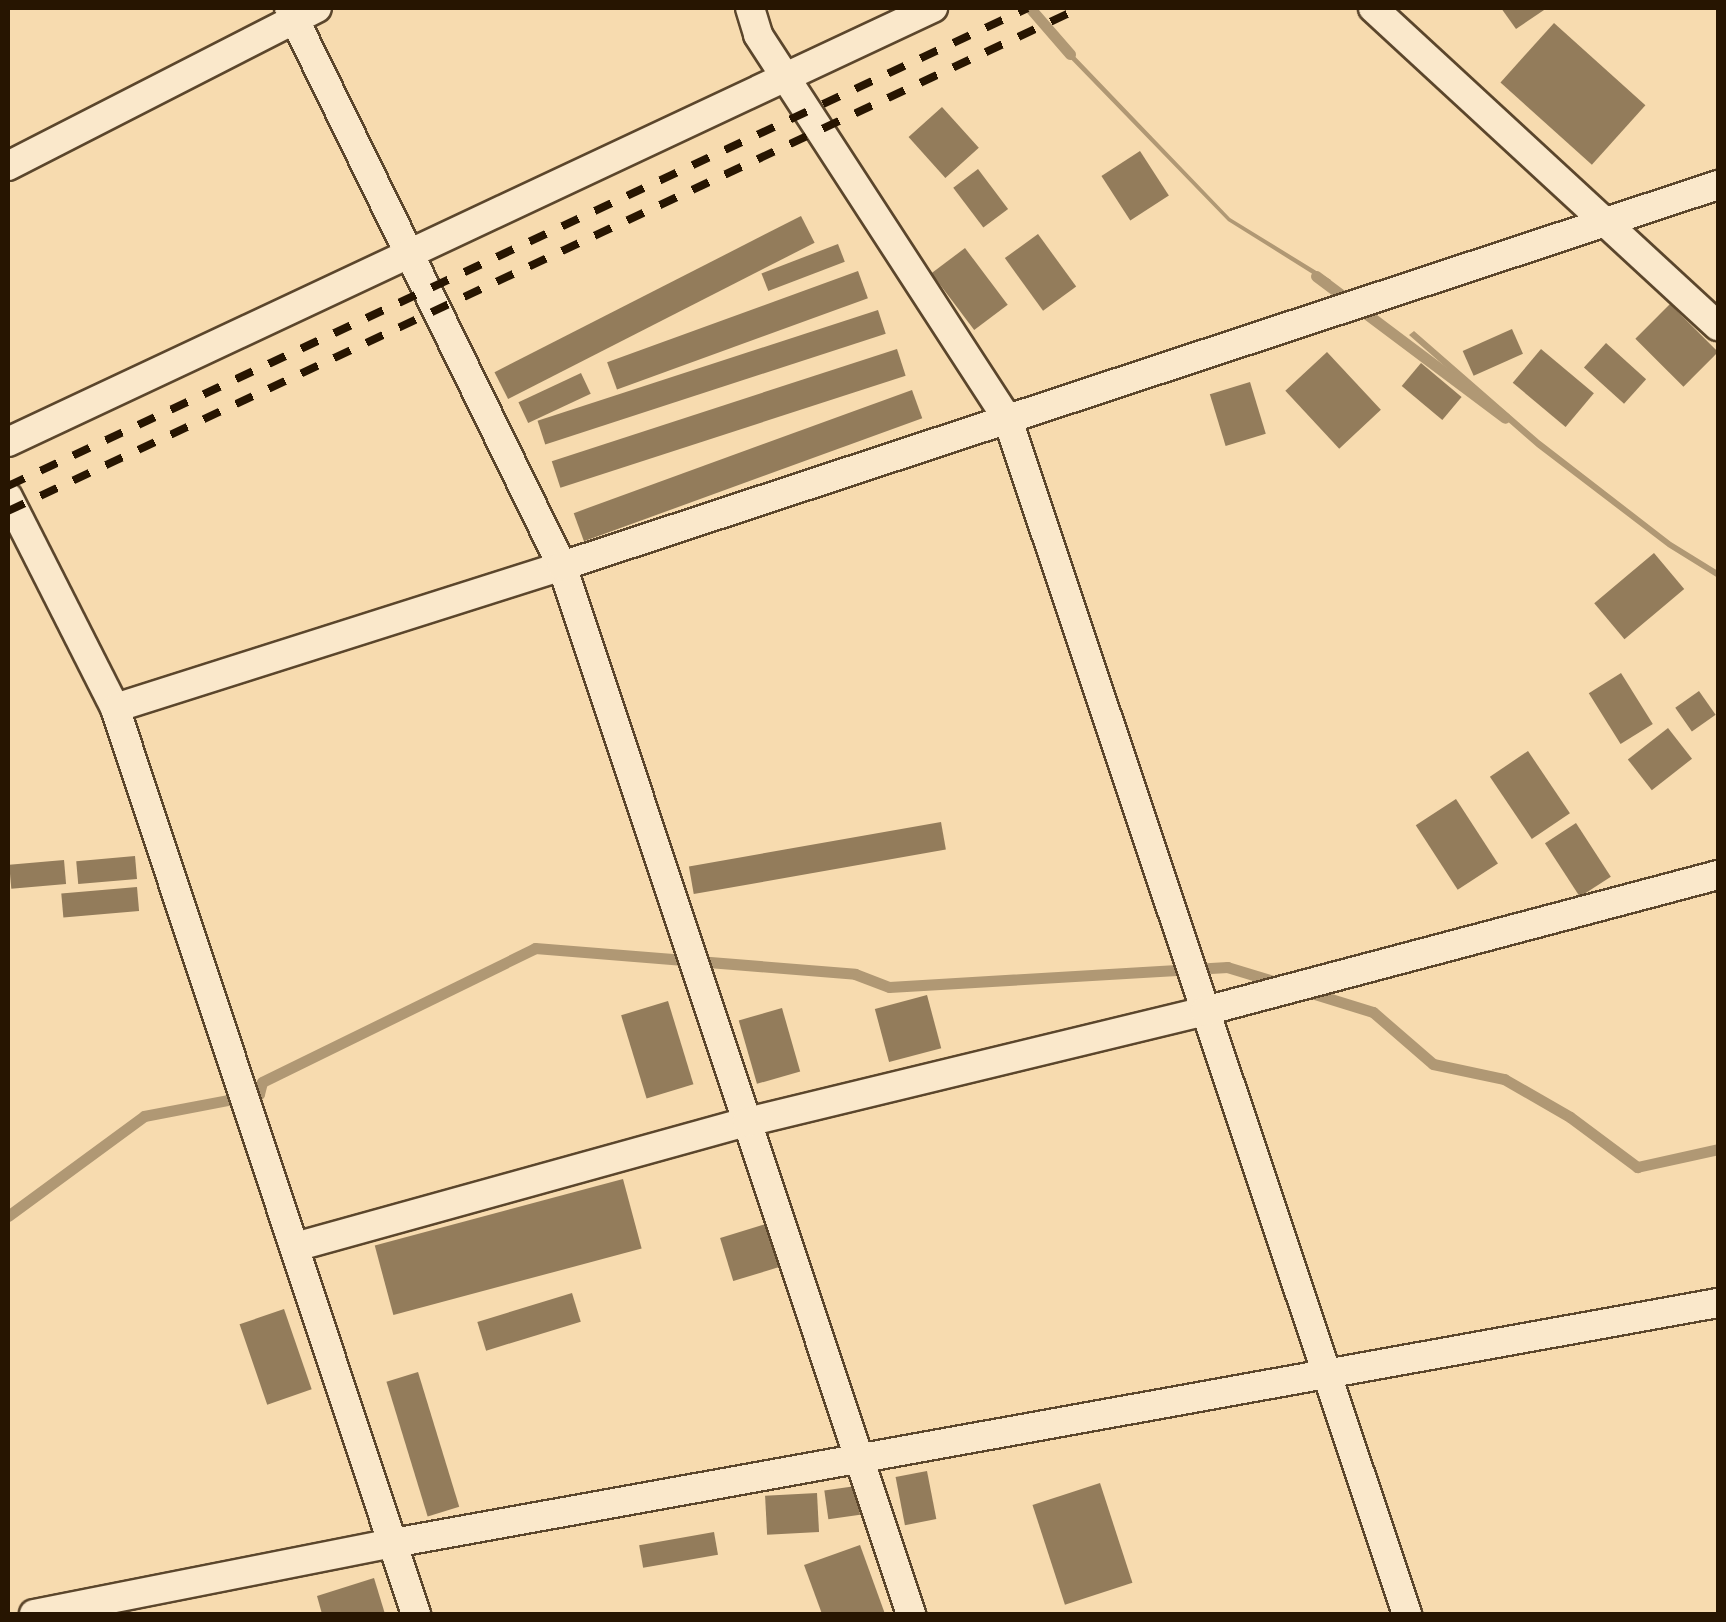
<!DOCTYPE html>
<html>
<head>
<meta charset="utf-8">
<style>
	body { margin:0 }
	#map { position:relative; width:1726px; height:1622px; overflow:hidden; background:#f7dbaf; font-family:Vollkorn,serif }
	div>[style] { position:absolute }
	.water>* { inset:0; background:#b09874 }
	.stream>* { height:11px; margin:-5.5px; padding:0 5.5px; transform-origin:5.5px; border-radius:5.5px; background:#b09874 }
	.building>* { inset:0; background:#937c5b; transform-origin:0 0 }
	.roads { filter:drop-shadow(2px 0 #5b462c) drop-shadow(-2px 0 #5b462c) drop-shadow(0 2px #5b462c) drop-shadow(0 -2px #5b462c) }
	.minor>* { height:28px; margin:-14px; padding:0 14px; transform-origin:14px; border-radius:14px; background:#fae8cb }
	.rail>* { height:8px; margin-top:-4px; transform-origin:0; background:repeating-linear-gradient(90deg,#271501 0 18px,transparent 0 36px) }
	span { translate:-50% -50%; white-space:nowrap; text-align:center; line-height:1.15; -webkit-text-stroke:8px #fae8cb; paint-order:stroke }
	.frame { position:absolute; inset:0; border:10px solid #271501; pointer-events:none }
</style>
</head>
<body>
<div id="map">
	<div class="water">
		<i style="clip-path:polygon(1064px 45px,1230px 218px,1331px 280px,1327px 283px,1228px 221px,1060px 48px)"></i>
		<i style="clip-path:polygon(1414px 331px,1539px 440px,1671px 542px,1718px 571px,1718px 578px,1668px 547px,1537px 447px,1409px 335px)"></i>
	</div>
	<div class="stream">
		<i style="left:1030px;top:8px;width:61px;rotate:49deg"></i>
		<i style="left:1316px;top:276px;width:236px;rotate:36.9deg"></i>
		<i style="left:1305px;top:991px;width:71px;rotate:17.2deg"></i>
		<i style="left:1373px;top:1012px;width:79px;rotate:40.9deg"></i>
		<i style="left:1433px;top:1064px;width:73px;rotate:11.9deg"></i>
		<i style="left:1504px;top:1079px;width:76px;rotate:29.9deg"></i>
		<i style="left:1570px;top:1117px;width:84px;rotate:36.7deg"></i>
		<i style="left:1637px;top:1167px;width:83px;rotate:-12.5deg"></i>
		<i style="left:8px;top:1216px;width:169px;rotate:-36.3deg"></i>
		<i style="left:144px;top:1116px;width:117px;rotate:-10.8deg"></i>
		<i style="left:259px;top:1094px;width:12px;rotate:-76deg"></i>
		<i style="left:262px;top:1082px;width:304px;rotate:-26.1deg"></i>
		<i style="left:535px;top:948px;width:321px;rotate:4.6deg"></i>
		<i style="left:855px;top:974px;width:36px;rotate:21deg"></i>
		<i style="left:889px;top:987px;width:339px;rotate:-3.4deg"></i>
		<i style="left:1227px;top:967px;width:59px;rotate:16.9deg"></i>
	</div>
	<div class="building">
		<i style="clip-path:polygon(1501px 8px,1547px 8px,1516px 29px)"></i>
		<i style="left:1554px;top:23px;width:123px;height:80px;rotate:42deg"></i>
		<i style="left:942px;top:107px;width:55px;height:45px;rotate:48deg"></i>
		<i style="left:1140px;top:151px;width:53px;height:46px;rotate:57deg"></i>
		<i style="left:978px;top:169px;width:50px;height:31px;rotate:53deg"></i>
		<i style="left:801px;top:216px;width:30px;height:344px;rotate:63deg"></i>
		<i style="left:1038px;top:234px;width:65px;height:41px;rotate:54deg"></i>
		<i style="left:838px;top:244px;width:19px;height:82px;rotate:69deg"></i>
		<i style="left:965px;top:248px;width:71px;height:42px;rotate:53deg"></i>
		<i style="left:858px;top:271px;width:29px;height:267px;rotate:70deg"></i>
		<i style="left:1670px;top:304px;width:68px;height:49px;rotate:45deg"></i>
		<i style="left:878px;top:310px;width:25px;height:358px;rotate:72deg"></i>
		<i style="left:1512px;top:329px;width:27px;height:54px;rotate:66deg"></i>
		<i style="left:1606px;top:343px;width:54px;height:33px;rotate:42deg"></i>
		<i style="left:897px;top:349px;width:28px;height:363px;rotate:72deg"></i>
		<i style="left:1541px;top:349px;width:69px;height:44px;rotate:40deg"></i>
		<i style="left:1327px;top:352px;width:79px;height:57px;rotate:47deg"></i>
		<i style="left:1421px;top:363px;width:53px;height:30px;rotate:40deg"></i>
		<i style="left:581px;top:373px;width:23px;height:69px;rotate:65deg"></i>
		<i style="left:1250px;top:382px;width:54px;height:42px;rotate:73deg"></i>
		<i style="left:912px;top:390px;width:30px;height:360px;rotate:70deg"></i>
		<i style="left:1654px;top:553px;width:47px;height:78px;rotate:50deg"></i>
		<i style="left:1621px;top:673px;width:60px;height:38px;rotate:58deg"></i>
		<i style="left:1699px;top:691px;width:29px;height:29px;rotate:55deg"></i>
		<i style="left:1668px;top:728px;width:39px;height:51px;rotate:52deg"></i>
		<i style="left:1528px;top:751px;width:75px;height:46px;rotate:56deg"></i>
		<i style="left:1456px;top:799px;width:77px;height:48px;rotate:57deg"></i>
		<i style="left:941px;top:822px;width:28px;height:256px;rotate:80deg"></i>
		<i style="left:1576px;top:823px;width:64px;height:37px;rotate:57deg"></i>
		<i style="left:135px;top:856px;width:23px;height:59px;rotate:85deg"></i>
		<i style="left:64px;top:860px;width:24px;height:55px;rotate:85deg"></i>
		<i style="left:137px;top:887px;width:24px;height:76px;rotate:85deg"></i>
		<i style="left:927px;top:995px;width:55px;height:54px;rotate:75deg"></i>
		<i style="left:668px;top:1001px;width:87px;height:49px;rotate:73deg"></i>
		<i style="left:782px;top:1008px;width:66px;height:45px;rotate:74deg"></i>
		<i style="left:623px;top:1179px;width:72px;height:257px;rotate:75deg"></i>
		<i style="left:766px;top:1224px;width:45px;height:48px;rotate:73deg"></i>
		<i style="left:572px;top:1293px;width:30px;height:99px;rotate:73deg"></i>
		<i style="left:284px;top:1309px;width:85px;height:47px;rotate:71deg"></i>
		<i style="left:418px;top:1372px;width:141px;height:33px;rotate:73deg"></i>
		<i style="left:927px;top:1471px;width:49px;height:32px;rotate:79deg"></i>
		<i style="left:1100px;top:1483px;width:105px;height:71px;rotate:72deg"></i>
		<i style="left:856px;top:1486px;width:29px;height:32px;rotate:82deg"></i>
		<i style="left:817px;top:1493px;width:39px;height:52px;rotate:87deg"></i>
		<i style="left:714px;top:1532px;width:23px;height:76px;rotate:80deg"></i>
		<i style="clip-path:polygon(860px 1545px,885px 1614px,822px 1614px,804px 1565px)"></i>
		<i style="clip-path:polygon(374px 1578px,385px 1614px,322px 1614px,317px 1596px)"></i>
	</div>
	<div class="roads">
		<div class="minor">
			<i style="left:289px;top:8px;width:621px;rotate:63.93deg"></i>
			<i style="left:562px;top:566px;width:1105px;rotate:71.58deg"></i>
			<i style="left:750px;top:8px;width:28px;rotate:73deg"></i>
			<i style="left:758px;top:35px;width:459px;rotate:57deg"></i>
			<i style="left:1008px;top:420px;width:1259px;rotate:71.52deg"></i>
			<i style="left:1373px;top:8px;width:469px;rotate:42.7deg"></i>
			<i style="left:8px;top:166px;width:347px;rotate:-27.1deg"></i>
			<i style="left:8px;top:442px;width:1022px;rotate:-25.14deg"></i>
			<i style="left:8px;top:497px;width:237px;rotate:63.1deg"></i>
			<i style="left:295px;top:1247px;width:469px;rotate:-15.5deg"></i>
			<i style="left:747px;top:1122px;width:471px;rotate:-13.6deg"></i>
			<i style="left:1205px;top:1011px;width:531px;rotate:-14.85deg"></i>
			<i style="left:34px;top:1614px;width:366px;rotate:-11.2deg"></i>
			<i style="left:393px;top:1543px;width:1347px;rotate:-10.27deg"></i>
			<i style="left:416px;top:1614px;width:955px;rotate:-108.38deg"></i>
			<i style="left:115px;top:708px;width:469px;rotate:-17.6deg"></i>
			<i style="left:562px;top:566px;width:1217px;rotate:-18.24deg"></i>
		</div>
	</div>
	<div class="rail">
		<i style="left:8px;top:486px;width:1126px;rotate:-25.11deg"></i>
		<i style="left:8px;top:511px;width:1184px;rotate:-25.14deg"></i>
	</div>
	<div class="frame"></div>
</div>
</body>
</html>
